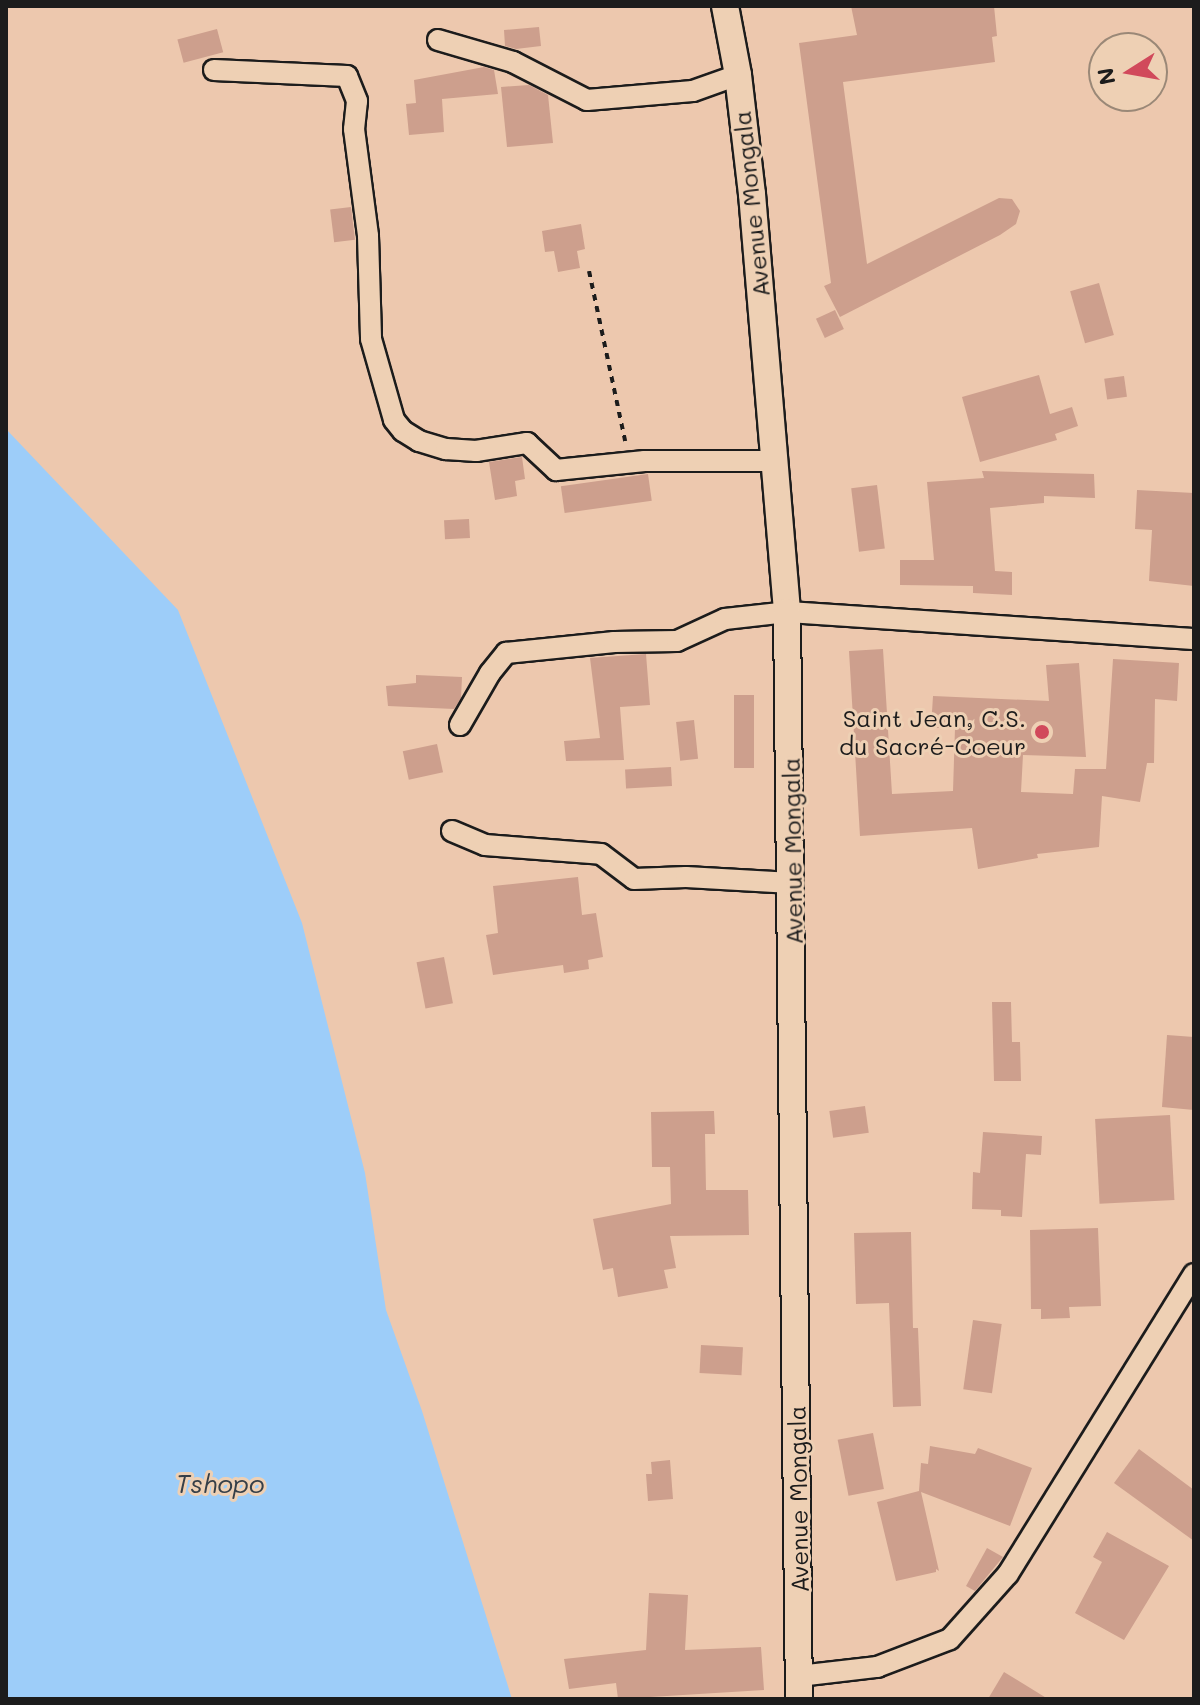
<!DOCTYPE html>
<html>
<head>
<meta charset="utf-8">
<style>
	body { margin:0 }
	#map { position:relative; width:1200px; height:1705px; overflow:hidden; background:#edc8ae; font-family:Mali,sans-serif }
	div>[style] { position:absolute }
	.water>* { inset:0; background:#9dcdf9 }
	.building>* { inset:0; background:#cd9f8d; transform-origin:0 0 }
	.path>* { height:4px; margin-top:-2px; transform-origin:0; background:repeating-linear-gradient(90deg,#1c1c1c 0 6px,transparent 0 12px) }
	.roads { filter:drop-shadow(2px 0 #1c1c1c) drop-shadow(-2px 0 #1c1c1c) drop-shadow(0 2px #1c1c1c) drop-shadow(0 -2px #1c1c1c) }
	.minor>* { height:20px; margin:-10px; padding:0 10px; transform-origin:10px; border-radius:10px; background:#eed0b4 }
	.tertiary>* { height:26px; margin:-13px; padding:0 13px; transform-origin:13px; border-radius:13px; background:#eed0b4 }
	.dots>* { width:22px; height:22px; translate:-50% -50%; box-sizing:border-box; border:4px solid #eed0b4; border-radius:50% }
	span { translate:-50% -50%; white-space:nowrap; text-align:center; line-height:1.15; -webkit-text-stroke:6px #eed0b4; paint-order:stroke }
	.street-label { font-size:24px; color:#1c1c1c }
	.poi-label { font-size:24px; color:#1c1c1c }
	.right { translate:-100% -50%; text-align:right }
	.water-label { font-size:26px; color:#363f48; font-style:italic }
	.frame { position:absolute; inset:0; border:8px solid #1c1c1c; pointer-events:none }
	.north { position:absolute; left:1088px; top:32px; width:80px; height:80px; box-sizing:border-box; background:#eed0b4; border:2px solid #9a8877; border-radius:50%; rotate:259deg; font-size:22px; font-weight:700; line-height:32px; text-align:center; color:#1c1c1c }
	.north::after { content:''; display:block; margin:auto; width:28px; height:36px; background:#d1495b; clip-path:polygon(50% 0,100% 100%,50% 72%,0 100%) }
</style>
</head>
<body>
<div id="map">
	<div class="water">
		<i style="clip-path:polygon(6px 429px,178px 610px,302px 923px,365px 1173px,386px 1310px,422px 1411px,512px 1699px,6px 1699px)"></i>
	</div>
	<div class="building">
		<i style="clip-path:polygon(851px 6px,994px 6px,997px 36px,992px 37px,995px 62px,843px 82px,867px 264px,999px 198px,1012px 199px,1020px 211px,1016px 224px,1000px 235px,840px 317px,824px 286px,831px 283px,799px 43px,857px 35px)"></i>
		<i style="clip-path:polygon(539px 27px,541px 46px,516px 49px,505px 46px,504px 30px)"></i>
		<i style="left:217px;top:29px;width:24px;height:41px;rotate:75deg"></i>
		<i style="clip-path:polygon(484px 67px,494px 70px,498px 94px,442px 99px,444px 132px,409px 135px,406px 104px,416px 103px,414px 80px)"></i>
		<i style="clip-path:polygon(529px 85px,548px 95px,553px 143px,507px 147px,501px 87px)"></i>
		<i style="left:351px;top:207px;width:33px;height:21px;rotate:83deg"></i>
		<i style="clip-path:polygon(581px 224px,585px 249px,577px 251px,580px 268px,558px 272px,554px 251px,545px 252px,542px 231px)"></i>
		<i style="left:1099px;top:283px;width:54px;height:30px;rotate:74deg"></i>
		<i style="left:835px;top:310px;width:21px;height:21px;rotate:65deg"></i>
		<i style="clip-path:polygon(1039px 375px,1050px 414px,1072px 407px,1078px 426px,1055px 434px,1057px 440px,980px 462px,962px 397px)"></i>
		<i style="left:1124px;top:376px;width:21px;height:20px;rotate:82deg"></i>
		<i style="clip-path:polygon(522px 457px,525px 479px,515px 481px,517px 496px,495px 500px,489px 462px)"></i>
		<i style="clip-path:polygon(982px 471px,1094px 474px,1095px 498px,1044px 496px,1044px 503px,990px 508px,995px 571px,1012px 572px,1012px 595px,973px 593px,973px 586px,900px 585px,900px 560px,934px 560px,927px 482px,984px 478px)"></i>
		<i style="left:648px;top:474px;width:27px;height:88px;rotate:82deg"></i>
		<i style="left:877px;top:485px;width:64px;height:26px;rotate:83deg"></i>
		<i style="clip-path:polygon(1137px 490px,1194px 493px,1194px 586px,1149px 581px,1152px 530px,1135px 529px)"></i>
		<i style="left:469px;top:519px;width:19px;height:25px;rotate:87deg"></i>
		<i style="clip-path:polygon(883px 649px,892px 794px,953px 791px,955px 728px,931px 728px,933px 696px,1049px 701px,1046px 665px,1079px 663px,1086px 757px,1023px 755px,1021px 792px,1073px 794px,1075px 769px,1106px 769px,1113px 659px,1179px 663px,1177px 701px,1155px 699px,1154px 763px,1147px 763px,1140px 802px,1102px 796px,1099px 847px,1037px 854px,1038px 858px,978px 869px,972px 828px,860px 836px,849px 651px)"></i>
		<i style="clip-path:polygon(646px 654px,650px 705px,620px 707px,624px 760px,566px 761px,564px 741px,600px 738px,590px 658px)"></i>
		<i style="clip-path:polygon(416px 675px,462px 677px,461px 698px,454px 709px,388px 706px,386px 686px,416px 683px)"></i>
		<i style="left:734px;top:695px;width:20px;height:73px"></i>
		<i style="left:694px;top:720px;width:39px;height:18px;rotate:84deg"></i>
		<i style="left:437px;top:744px;width:29px;height:35px;rotate:78deg"></i>
		<i style="left:671px;top:767px;width:19px;height:46px;rotate:87deg"></i>
		<i style="clip-path:polygon(578px 877px,582px 915px,596px 913px,603px 957px,588px 960px,589px 969px,564px 973px,563px 965px,493px 975px,486px 935px,498px 933px,493px 886px)"></i>
		<i style="left:444px;top:957px;width:47px;height:28px;rotate:79deg"></i>
		<i style="clip-path:polygon(992px 1002px,1011px 1002px,1012px 1042px,1020px 1042px,1021px 1081px,994px 1081px)"></i>
		<i style="clip-path:polygon(1167px 1035px,1194px 1037px,1194px 1110px,1162px 1107px)"></i>
		<i style="left:865px;top:1106px;width:27px;height:36px;rotate:82deg"></i>
		<i style="clip-path:polygon(714px 1111px,715px 1134px,705px 1134px,706px 1190px,748px 1190px,749px 1235px,670px 1236px,676px 1268px,664px 1270px,668px 1288px,618px 1297px,613px 1268px,603px 1270px,593px 1219px,671px 1204px,670px 1167px,652px 1167px,651px 1112px)"></i>
		<i style="left:1170px;top:1115px;width:85px;height:75px;rotate:87deg"></i>
		<i style="clip-path:polygon(983px 1132px,1042px 1136px,1041px 1155px,1026px 1154px,1022px 1217px,1001px 1216px,1001px 1210px,972px 1209px,973px 1172px,980px 1173px)"></i>
		<i style="clip-path:polygon(1098px 1228px,1101px 1306px,1069px 1307px,1070px 1318px,1041px 1319px,1041px 1309px,1031px 1309px,1030px 1230px)"></i>
		<i style="clip-path:polygon(911px 1232px,913px 1328px,918px 1328px,921px 1406px,893px 1407px,889px 1303px,856px 1304px,854px 1233px)"></i>
		<i style="left:973px;top:1320px;width:29px;height:70px;rotate:8deg"></i>
		<i style="left:701px;top:1345px;width:42px;height:28px;rotate:3deg"></i>
		<i style="left:873px;top:1433px;width:57px;height:36px;rotate:79deg"></i>
		<i style="clip-path:polygon(930px 1446px,975px 1454px,978px 1448px,1032px 1468px,1010px 1526px,921px 1492px,939px 1571px,936px 1569px,936px 1572px,896px 1581px,877px 1502px,919px 1491px,921px 1463px,928px 1464px)"></i>
		<i style="clip-path:polygon(1139px 1449px,1194px 1490px,1194px 1541px,1114px 1483px)"></i>
		<i style="clip-path:polygon(670px 1460px,673px 1499px,648px 1501px,646px 1474px,652px 1474px,651px 1462px)"></i>
		<i style="clip-path:polygon(1107px 1532px,1169px 1566px,1124px 1640px,1075px 1613px,1102px 1562px,1093px 1557px)"></i>
		<i style="clip-path:polygon(987px 1548px,1003px 1557px,975px 1591px,966px 1586px)"></i>
		<i style="clip-path:polygon(649px 1593px,688px 1595px,685px 1650px,761px 1647px,764px 1690px,618px 1699px,616px 1683px,569px 1689px,564px 1659px,646px 1650px)"></i>
		<i style="clip-path:polygon(1004px 1672px,1048px 1699px,988px 1699px)"></i>
	</div>
	<div class="path">
		<i style="left:589px;top:271px;width:174px;rotate:78deg"></i>
	</div>
	<div class="roads">
		<div class="minor">
			<i style="left:438px;top:40px;width:78px;rotate:16.3deg"></i>
			<i style="left:513px;top:62px;width:83px;rotate:27.2deg"></i>
			<i style="left:587px;top:100px;width:106px;rotate:-4.9deg"></i>
			<i style="left:693px;top:91px;width:48px;rotate:-19.6deg"></i>
			<i style="left:214px;top:70px;width:133px;rotate:2.6deg"></i>
			<i style="left:347px;top:76px;width:27px;rotate:68deg"></i>
			<i style="left:357px;top:101px;width:28px;rotate:96deg"></i>
			<i style="left:354px;top:129px;width:108px;rotate:82.5deg"></i>
			<i style="left:368px;top:236px;width:103px;rotate:88.3deg"></i>
			<i style="left:371px;top:339px;width:84px;rotate:74.1deg"></i>
			<i style="left:394px;top:420px;width:14px;rotate:51deg"></i>
			<i style="left:403px;top:431px;width:19px;rotate:32deg"></i>
			<i style="left:419px;top:441px;width:28px;rotate:17deg"></i>
			<i style="left:446px;top:449px;width:30px;rotate:4deg"></i>
			<i style="left:476px;top:451px;width:52px;rotate:-8.9deg"></i>
			<i style="left:527px;top:443px;width:40px;rotate:43deg"></i>
			<i style="left:556px;top:470px;width:89px;rotate:-5.8deg"></i>
			<i style="left:645px;top:461px;width:131px"></i>
			<i style="left:460px;top:725px;width:60px;rotate:-60deg"></i>
			<i style="left:490px;top:673px;width:26px;rotate:-51deg"></i>
			<i style="left:506px;top:653px;width:109px;rotate:-5.8deg"></i>
			<i style="left:614px;top:642px;width:63px;rotate:-0.9deg"></i>
			<i style="left:677px;top:641px;width:53px;rotate:-24.6deg"></i>
			<i style="left:725px;top:619px;width:62px;rotate:-6.4deg"></i>
			<i style="left:787px;top:612px;width:408px;rotate:3.8deg"></i>
			<i style="left:452px;top:831px;width:36px;rotate:23deg"></i>
			<i style="left:485px;top:845px;width:116px;rotate:4.4deg"></i>
			<i style="left:601px;top:854px;width:41px;rotate:37.1deg"></i>
			<i style="left:634px;top:879px;width:52px;rotate:-2.2deg"></i>
			<i style="left:686px;top:877px;width:106px;rotate:3.2deg"></i>
			<i style="left:799px;top:1676px;width:79px;rotate:-6.6deg"></i>
			<i style="left:877px;top:1667px;width:78px;rotate:-21deg"></i>
			<i style="left:950px;top:1639px;width:87px;rotate:-48.3deg"></i>
			<i style="left:1008px;top:1574px;width:353px;rotate:-58.2deg"></i>
		</div>
		<div class="tertiary">
			<i style="left:725px;top:6px;width:70px;rotate:79.3deg"></i>
			<i style="left:738px;top:75px;width:120px;rotate:83.3deg"></i>
			<i style="left:752px;top:194px;width:419px;rotate:85.2deg"></i>
			<i style="left:787px;top:612px;width:1087px;rotate:89.37deg"></i>
		</div>
	</div>
	<div class="dots">
		<i style="left:1042px;top:732px;background:#d1495b"></i>
	</div>
	<div class="street-label">
		<span style="left:751px;top:204px;rotate:-96deg">Avenue Mongala</span>
		<span style="left:792px;top:851px;rotate:-91deg">Avenue Mongala</span>
		<span style="left:798px;top:1499px;rotate:-91deg">Avenue Mongala</span>
	</div>
	<div class="poi-label">
		<span class="right" style="left:1026px;top:732px">Saint Jean, C.S.<br>du Sacré-Coeur</span>
	</div>
	<div class="water-label">
		<span style="left:220px;top:1484px">Tshopo</span>
	</div>
	<div class="frame"></div>
	<div class="north">N</div>
</div>
</body>
</html>
